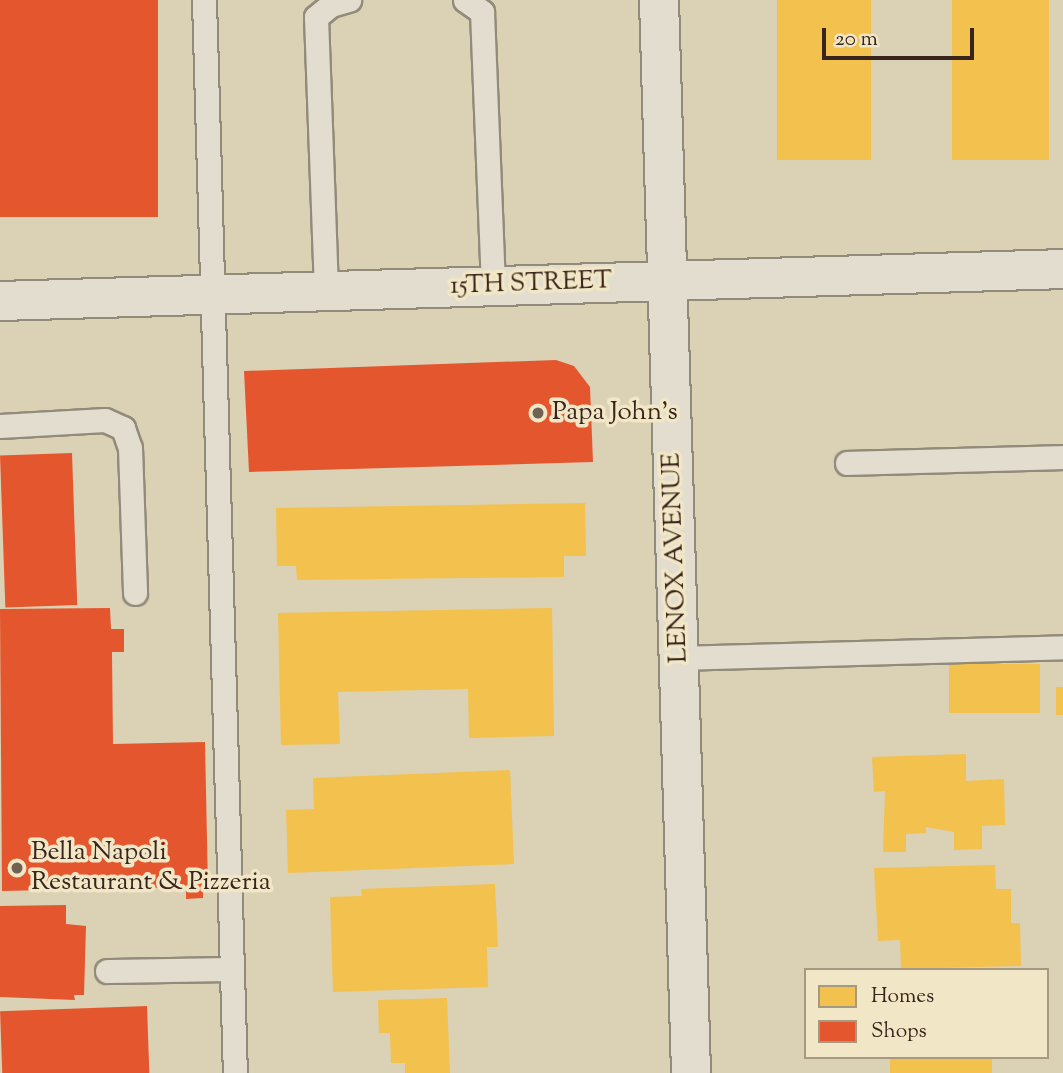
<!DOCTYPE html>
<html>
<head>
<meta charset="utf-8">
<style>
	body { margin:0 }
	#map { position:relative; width:1063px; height:1073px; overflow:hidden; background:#dbd1b5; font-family:"Sorts Mill Goudy",serif }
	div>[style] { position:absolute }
	.homes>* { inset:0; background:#f2c14e; transform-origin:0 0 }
	.shops>* { inset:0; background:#e4572e; transform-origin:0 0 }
	.roads { filter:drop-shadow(2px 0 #938b7a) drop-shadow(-2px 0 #938b7a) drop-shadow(0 2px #938b7a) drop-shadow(0 -2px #938b7a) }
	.service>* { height:23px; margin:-11.5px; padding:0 11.5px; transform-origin:11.5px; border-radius:11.5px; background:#e2ddce }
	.minor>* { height:38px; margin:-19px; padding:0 19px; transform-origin:19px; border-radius:19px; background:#e2ddce }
	.dots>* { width:19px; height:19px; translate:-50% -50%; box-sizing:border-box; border:4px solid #f1e6c5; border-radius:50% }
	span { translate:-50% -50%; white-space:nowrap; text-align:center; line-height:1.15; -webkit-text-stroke:7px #f1e6c5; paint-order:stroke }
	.street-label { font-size:26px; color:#38241c }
	.poi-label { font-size:26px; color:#38241c }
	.left { translate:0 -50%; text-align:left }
	.legend { position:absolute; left:804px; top:968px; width:245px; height:91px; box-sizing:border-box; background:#f1e6c5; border:2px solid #a79881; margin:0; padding:9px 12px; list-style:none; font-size:21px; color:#38241c }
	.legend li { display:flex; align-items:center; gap:14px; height:35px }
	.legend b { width:35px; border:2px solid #a79881 }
	.scale { position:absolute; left:822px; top:28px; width:152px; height:32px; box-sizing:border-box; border:4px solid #38241c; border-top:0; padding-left:9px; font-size:21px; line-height:24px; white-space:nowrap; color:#38241c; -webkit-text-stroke:5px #f1e6c5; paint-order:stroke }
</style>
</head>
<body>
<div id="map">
	<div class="homes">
		<i style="left:777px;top:0;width:94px;height:160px"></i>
		<i style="left:952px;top:0;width:97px;height:160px"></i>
		<i style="clip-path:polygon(585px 503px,586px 556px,564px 556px,564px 577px,297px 580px,296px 566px,277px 566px,276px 508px)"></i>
		<i style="clip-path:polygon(552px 608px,554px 736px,469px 738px,468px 689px,338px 692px,340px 744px,281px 745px,278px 613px)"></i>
		<i style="left:1040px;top:664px;width:49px;height:91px;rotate:90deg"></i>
		<i style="left:1063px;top:687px;width:28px;height:7px;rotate:90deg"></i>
		<i style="clip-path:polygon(966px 754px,966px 781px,1004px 779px,1005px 825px,982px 826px,982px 849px,954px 850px,954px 832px,926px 827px,926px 833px,906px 834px,906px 852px,883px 852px,885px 791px,874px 792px,872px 757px)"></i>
		<i style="clip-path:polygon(510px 770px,514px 864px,288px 873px,286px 810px,314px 809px,313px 778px)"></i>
		<i style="clip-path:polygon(995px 865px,996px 889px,1011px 889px,1011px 923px,1020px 923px,1021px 966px,901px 969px,900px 940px,878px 941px,874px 868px)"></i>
		<i style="clip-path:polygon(495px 884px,498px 947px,487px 947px,488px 987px,333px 992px,330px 897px,362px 896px,361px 889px)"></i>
		<i style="clip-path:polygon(447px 998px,450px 1073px,405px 1073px,405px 1063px,391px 1063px,390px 1033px,379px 1033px,378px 1000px)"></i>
		<i style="left:890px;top:1057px;width:102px;height:16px"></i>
	</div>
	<div class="shops">
		<i style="left:0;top:0;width:158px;height:217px"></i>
		<i style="clip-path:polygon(556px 360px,574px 366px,590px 387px,593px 462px,249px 472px,244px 371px)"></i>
		<i style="left:72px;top:453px;width:152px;height:72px;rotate:88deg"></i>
		<i style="clip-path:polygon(110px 608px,111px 629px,124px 629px,124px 652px,112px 652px,113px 744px,205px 742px,208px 888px,203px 888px,203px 898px,186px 899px,186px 887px,2px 891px,0 609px)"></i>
		<i style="clip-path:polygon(66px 905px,66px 924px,86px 926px,84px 995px,74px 995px,75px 1000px,0 997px,0 906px)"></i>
		<i style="left:147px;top:1006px;width:67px;height:147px;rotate:88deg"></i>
	</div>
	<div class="roads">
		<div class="service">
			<i style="left:204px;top:0;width:1073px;rotate:88.35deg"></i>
			<i style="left:465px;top:0;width:21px;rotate:35deg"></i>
			<i style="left:482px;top:12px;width:273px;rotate:87.7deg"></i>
			<i style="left:326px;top:290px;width:273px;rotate:-92.1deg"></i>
			<i style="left:316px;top:17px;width:19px;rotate:-39deg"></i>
			<i style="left:331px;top:5px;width:19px;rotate:-16deg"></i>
			<i style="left:0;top:426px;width:105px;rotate:-3.3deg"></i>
			<i style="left:105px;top:420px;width:20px;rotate:24deg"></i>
			<i style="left:123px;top:428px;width:21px;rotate:71deg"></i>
			<i style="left:130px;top:448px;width:145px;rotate:88deg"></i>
			<i style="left:847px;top:463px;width:216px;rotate:-1.6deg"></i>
			<i style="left:679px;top:658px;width:384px;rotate:-1.6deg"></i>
			<i style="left:107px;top:971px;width:125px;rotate:-0.9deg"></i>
		</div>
		<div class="minor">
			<i style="left:659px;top:0;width:1073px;rotate:88.29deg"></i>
			<i style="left:0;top:301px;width:1063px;rotate:-1.72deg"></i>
		</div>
	</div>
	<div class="dots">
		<i style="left:538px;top:413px;background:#716152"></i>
		<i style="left:17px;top:868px;background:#716152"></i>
	</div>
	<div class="street-label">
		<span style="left:531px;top:284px;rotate:-2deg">15TH STREET</span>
		<span style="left:676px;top:558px;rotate:-92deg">LENOX AVENUE</span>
	</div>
	<div class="poi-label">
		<span class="left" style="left:552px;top:413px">Papa John's</span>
		<span class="left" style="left:31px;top:868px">Bella Napoli<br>Restaurant &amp; Pizzeria</span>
	</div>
	<ul class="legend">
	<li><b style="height:19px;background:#f2c14e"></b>Homes</li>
	<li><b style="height:19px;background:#e4572e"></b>Shops</li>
	</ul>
	<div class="scale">20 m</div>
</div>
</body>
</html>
